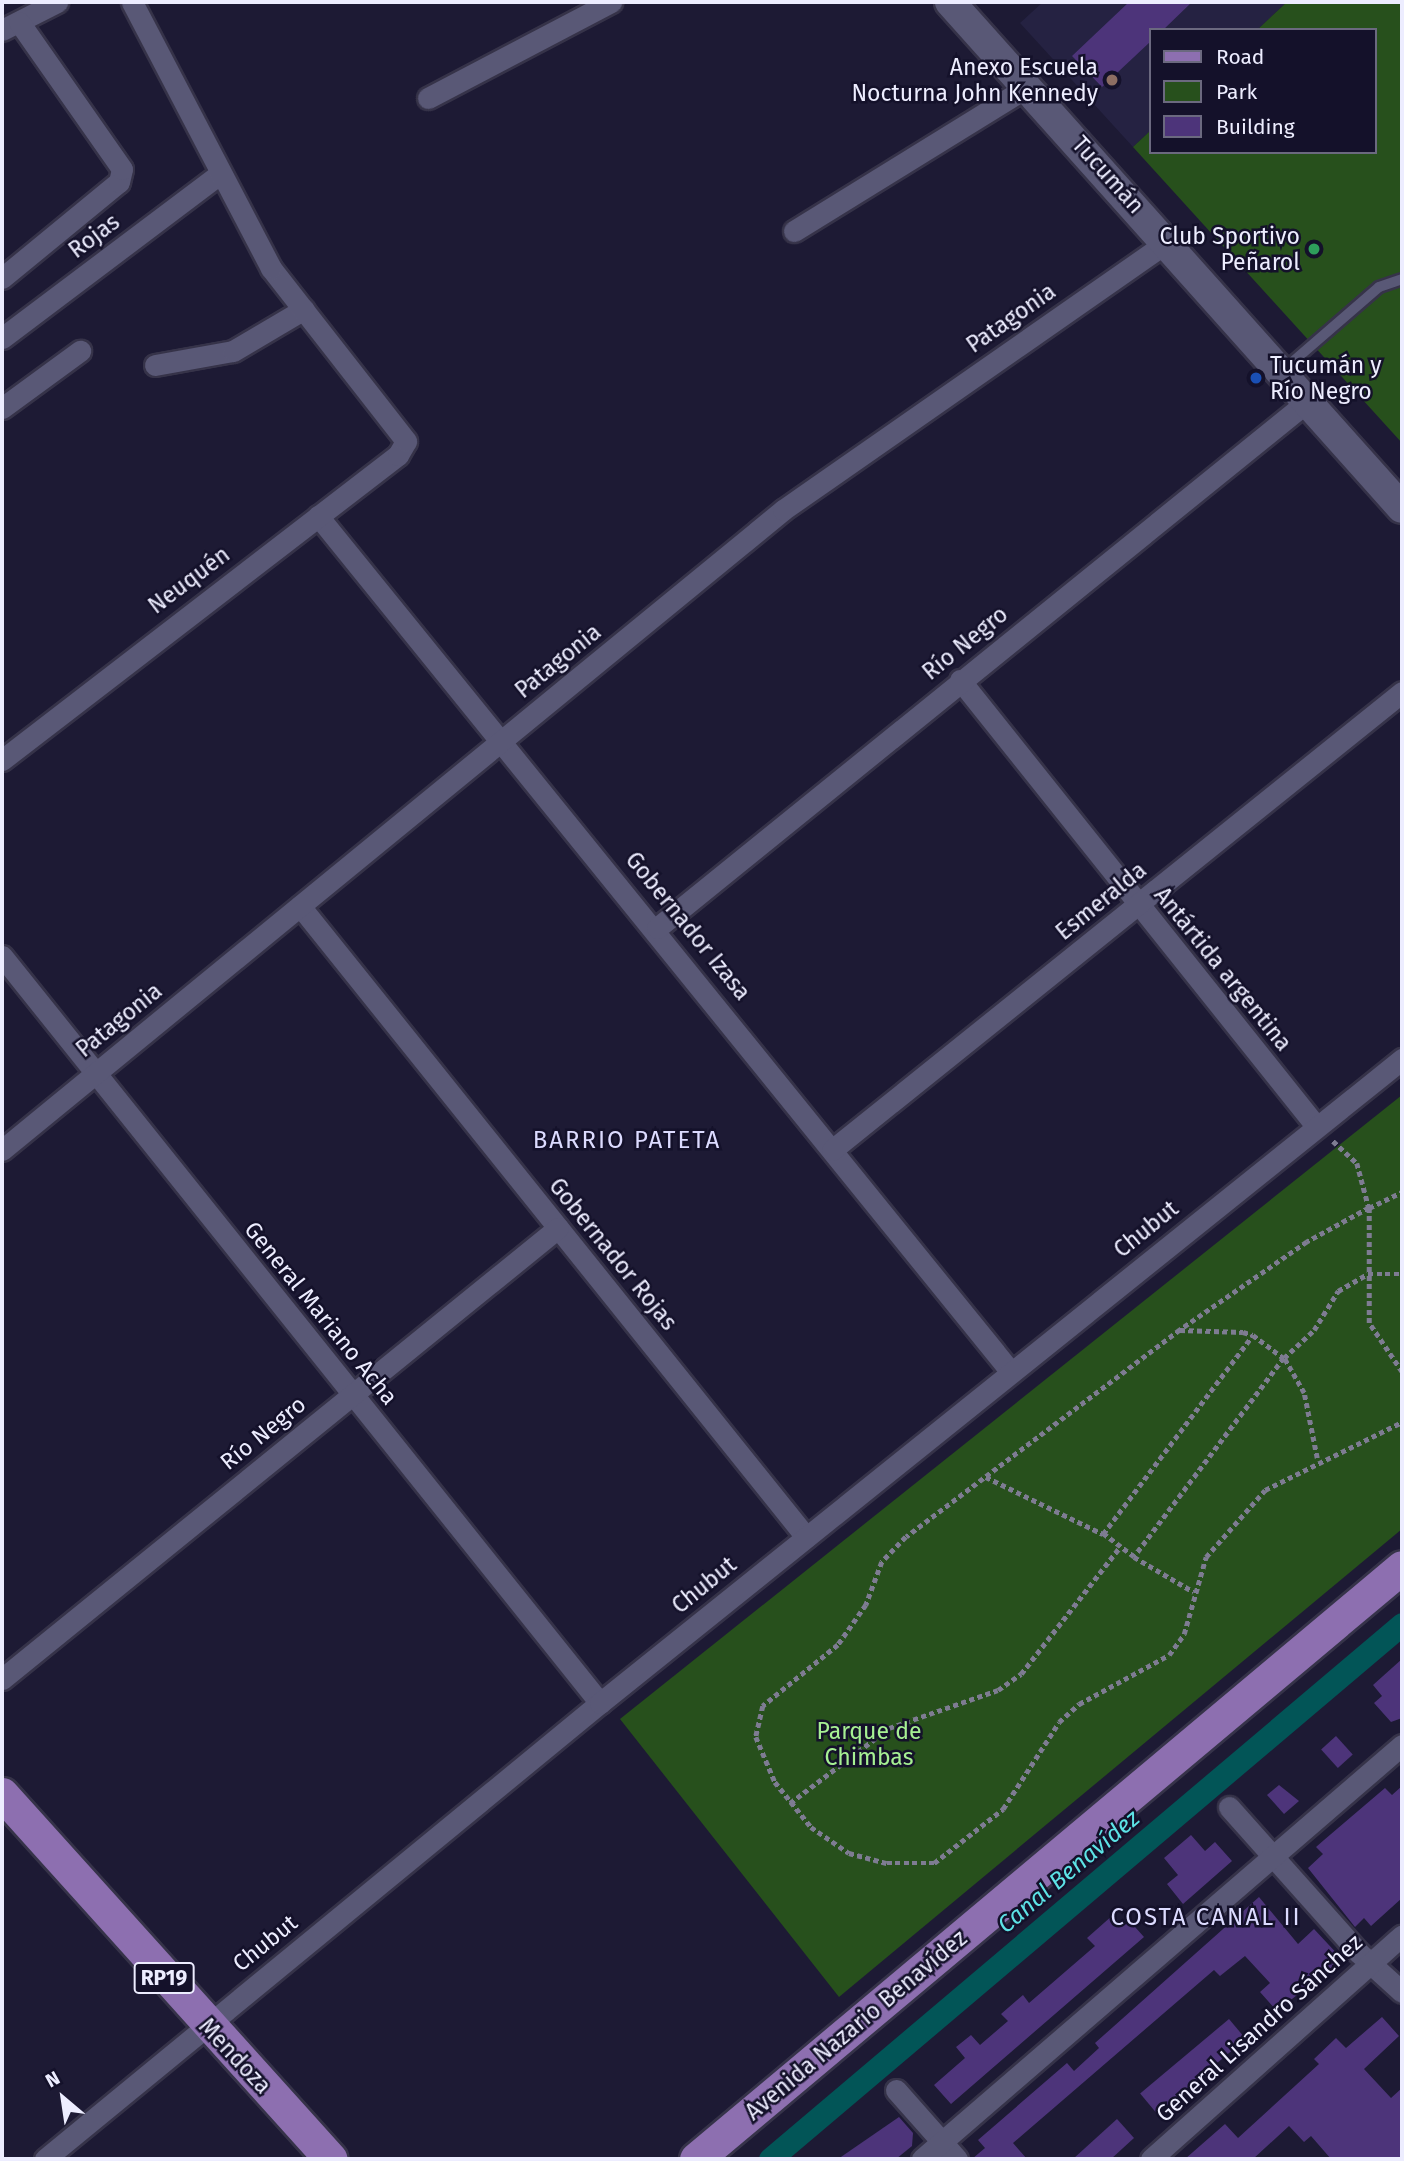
<!DOCTYPE html>
<html>
<head>
<meta charset="utf-8">
<style>
	body { margin:0 }
	#map { position:relative; width:1404px; height:2161px; overflow:hidden; background:#1d1a34; font-family:"Fira Sans",sans-serif }
	div>[style] { position:absolute }
	.built>* { inset:0; background:#252242 }
	.green>* { inset:0; background:#27501c }
	.canal>* { height:23px; margin:-11.5px; padding:0 11.5px; transform-origin:11.5px; border-radius:11.5px; background:#025557 }
	.building>* { inset:0; background:#4d347a; transform-origin:0 0 }
	.path>* { height:4.5px; margin-top:-2.25px; transform-origin:0; background:repeating-linear-gradient(90deg,#7e7c92 0 5px,transparent 0 8.5px) }
	.roads { filter:drop-shadow(2px 0 #363349) drop-shadow(-2px 0 #363349) drop-shadow(0 2px #363349) drop-shadow(0 -2px #363349) }
	.service>* { height:10px; margin:-5px; padding:0 5px; transform-origin:5px; border-radius:5px; background:#595876 }
	.minor>* { height:21px; margin:-10.5px; padding:0 10.5px; transform-origin:10.5px; border-radius:10.5px; background:#595876 }
	.secondary>* { height:30px; margin:-15px; padding:0 15px; transform-origin:15px; border-radius:15px; background:#595876 }
	.primary>* { height:33px; margin:-16.5px; padding:0 16.5px; transform-origin:16.5px; border-radius:16.5px; background:#8d6fb0 }
	.dots>* { width:19px; height:19px; translate:-50% -50%; box-sizing:border-box; border:4px solid #14112a; border-radius:50% }
	span { translate:-50% -50%; white-space:nowrap; text-align:center; line-height:1.15; -webkit-text-stroke:5px #14112a; paint-order:stroke }
	.shield-label span { padding:2px 5px; background:#14112a; border:2px solid; border-radius:5px; -webkit-text-stroke-width:0 }
	.shield-label { font-size:21px; color:#ededff; font-weight:700 }
	.poi-label { font-size:23px; color:#ededff }
	.right { translate:-100% -50%; text-align:right }
	.left { translate:0 -50%; text-align:left }
	.street-label { font-size:23px; color:#ededff }
	.park-label { font-size:23px; color:#a6f093 }
	.neighbourhood-label { font-size:24px; color:#dcdbff; letter-spacing:2px }
	.water-label { font-size:24px; color:#5de3e6; font-style:italic }
	.frame { position:absolute; inset:0; border:4px solid #ededff; pointer-events:none }
	.legend { position:absolute; left:1149px; top:28px; width:228px; height:126px; box-sizing:border-box; background:#14112a; border:2px solid #6b697f; margin:0; padding:9px 12px; list-style:none; font-size:21px; color:#ededff }
	.legend li { display:flex; align-items:center; gap:14px; height:35px }
	.legend b { width:35px; border:2px solid #6b697f }
	.north { position:absolute; left:28px; top:2063px; width:70px; height:70px; -webkit-text-stroke:5px #14112a; paint-order:stroke; rotate:331deg; font-size:19px; font-weight:700; line-height:28px; text-align:center; color:#ededff }
	.north::after { content:''; display:block; margin:auto; width:24px; height:32px; background:#ededff; clip-path:polygon(50% 0,100% 100%,50% 72%,0 100%) }
</style>
</head>
<body>
<div id="map">
	<div class="built">
		<i style="clip-path:polygon(1043px 2px,1287px 2px,1257px 30px,1150px 30px,1150px 131px,1133px 147px,1020px 23px)"></i>
	</div>
	<div class="green">
		<i style="clip-path:polygon(1287px 2px,1402px 2px,1402px 443px,1133px 147px,1150px 131px,1150px 152px,1374px 152px,1374px 30px,1257px 30px)"></i>
		<i style="clip-path:polygon(1402px 1095px,1402px 1529px,839px 1997px,620px 1719px)"></i>
	</div>
	<div class="canal">
		<i style="left:770px;top:2159px;width:828px;rotate:-40.25deg"></i>
	</div>
	<div class="building">
		<i style="clip-path:polygon(1129px 2px,1192px 2px,1163px 30px,1150px 30px,1150px 42px,1102px 87px,1072px 56px)"></i>
		<i style="clip-path:polygon(1402px 1659px,1402px 1718px,1391px 1722px,1374px 1703px,1382px 1696px,1373px 1685px)"></i>
		<i style="left:1336px;top:1736px;width:25px;height:20px;rotate:48deg"></i>
		<i style="clip-path:polygon(1279px 1785px,1299px 1801px,1284px 1814px,1267px 1795px)"></i>
		<i style="clip-path:polygon(1402px 1786px,1402px 1898px,1371px 1926px,1364px 1918px,1355px 1927px,1308px 1868px,1323px 1854px,1316px 1847px,1324px 1840px,1385px 1788px,1392px 1795px)"></i>
		<i style="clip-path:polygon(1191px 1835px,1205px 1851px,1215px 1842px,1232px 1861px,1183px 1904px,1167px 1884px,1178px 1875px,1164px 1858px)"></i>
		<i style="clip-path:polygon(1259px 1897px,1298px 1944px,1314px 1929px,1342px 1959px,1277px 2011px,1260px 1992px,1270px 1983px,1245px 1956px,1220px 1976px,1214px 1970px,1013px 2143px,1027px 2159px,972px 2159px,985px 2148px,978px 2140px,1067px 2063px,1074px 2071px,1099px 2048px,1095px 2043px)"></i>
		<i style="clip-path:polygon(1113px 1915px,1121px 1924px,1127px 1918px,1144px 1937px,951px 2104px,934px 2085px,965px 2058px,956px 2047px,971px 2035px,980px 2045px,1008px 2021px,1001px 2014px,1023px 1995px,1029px 2003px,1095px 1946px,1087px 1938px)"></i>
		<i style="clip-path:polygon(1382px 2017px,1399px 2036px,1364px 2069px,1391px 2098px,1402px 2088px,1402px 2159px,1331px 2159px,1311px 2136px,1304px 2142px,1289px 2126px,1253px 2159px,1185px 2159px,1225px 2124px,1238px 2138px,1319px 2064px,1314px 2059px,1336px 2038px,1346px 2048px)"></i>
		<i style="left:1229px;top:2019px;width:26px;height:116px;rotate:50deg"></i>
		<i style="clip-path:polygon(899px 2117px,913px 2133px,912px 2146px,896px 2159px,838px 2159px)"></i>
		<i style="clip-path:polygon(1117px 2119px,1134px 2138px,1111px 2159px,1073px 2159px)"></i>
	</div>
	<div class="path">
		<i style="left:1333px;top:1141px;width:33px;rotate:43deg"></i>
		<i style="left:1357px;top:1163px;width:47px;rotate:75.1deg"></i>
		<i style="left:1369px;top:1208px;width:37px;rotate:-26deg"></i>
		<i style="left:1180px;top:1330px;width:63px;rotate:1.8deg"></i>
		<i style="left:1243px;top:1332px;width:10px;rotate:17deg"></i>
		<i style="left:1253px;top:1335px;width:39px;rotate:37deg"></i>
		<i style="left:1284px;top:1358px;width:249px;rotate:127deg"></i>
		<i style="left:1134px;top:1557px;width:39px;rotate:-143deg"></i>
		<i style="left:1103px;top:1534px;width:249px;rotate:-53deg"></i>
		<i style="left:1402px;top:1372px;width:59px;rotate:-124deg"></i>
		<i style="left:1369px;top:1323px;width:115px;rotate:-90deg"></i>
		<i style="left:1369px;top:1208px;width:71px;rotate:151.3deg"></i>
		<i style="left:1307px;top:1242px;width:155px;rotate:145.3deg"></i>
		<i style="left:1180px;top:1330px;width:343px;rotate:142.9deg"></i>
		<i style="left:906px;top:1537px;width:35px;rotate:134deg"></i>
		<i style="left:882px;top:1562px;width:46px;rotate:110.4deg"></i>
		<i style="left:866px;top:1605px;width:49px;rotate:125deg"></i>
		<i style="left:838px;top:1645px;width:97px;rotate:140.9deg"></i>
		<i style="left:763px;top:1706px;width:32px;rotate:103deg"></i>
		<i style="left:756px;top:1737px;width:49px;rotate:67.1deg"></i>
		<i style="left:775px;top:1782px;width:58px;rotate:51.3deg"></i>
		<i style="left:811px;top:1827px;width:46px;rotate:34.4deg"></i>
		<i style="left:849px;top:1853px;width:39px;rotate:15deg"></i>
		<i style="left:887px;top:1863px;width:47px"></i>
		<i style="left:934px;top:1863px;width:88px;rotate:-38deg"></i>
		<i style="left:1003px;top:1809px;width:103px;rotate:-57.2deg"></i>
		<i style="left:1059px;top:1722px;width:27px;rotate:-42deg"></i>
		<i style="left:1079px;top:1704px;width:102px;rotate:-28.6deg"></i>
		<i style="left:1169px;top:1655px;width:26px;rotate:-54deg"></i>
		<i style="left:1184px;top:1634px;width:80px;rotate:-74.1deg"></i>
		<i style="left:1206px;top:1557px;width:89px;rotate:-48.6deg"></i>
		<i style="left:1265px;top:1490px;width:153px;rotate:-26.4deg"></i>
		<i style="left:1317px;top:1458px;width:66px;rotate:-101.3deg"></i>
		<i style="left:1304px;top:1393px;width:40px;rotate:-119.7deg"></i>
		<i style="left:1284px;top:1358px;width:41px;rotate:-43deg"></i>
		<i style="left:1314px;top:1330px;width:46px;rotate:-58.4deg"></i>
		<i style="left:1338px;top:1291px;width:34px;rotate:-30deg"></i>
		<i style="left:1368px;top:1274px;width:34px"></i>
		<i style="left:986px;top:1477px;width:130px;rotate:26deg"></i>
		<i style="left:1134px;top:1557px;width:69px;rotate:30.3deg"></i>
		<i style="left:790px;top:1803px;width:124px;rotate:-37.1deg"></i>
		<i style="left:889px;top:1728px;width:115px;rotate:-19.2deg"></i>
		<i style="left:998px;top:1690px;width:28px;rotate:-35deg"></i>
		<i style="left:1021px;top:1674px;width:161px;rotate:-52.1deg"></i>
	</div>
	<div class="roads">
		<div class="service">
			<i style="left:1282px;top:371px;width:128px;rotate:-40.9deg"></i>
			<i style="left:1379px;top:287px;width:24px;rotate:-19deg"></i>
		</div>
		<div class="minor">
			<i style="left:2px;top:30px;width:62px;rotate:-27deg"></i>
			<i style="left:428px;top:98px;width:207px;rotate:-27.7deg"></i>
			<i style="left:794px;top:231px;width:274px;rotate:-31.7deg"></i>
			<i style="left:2px;top:278px;width:151px;rotate:-39.4deg"></i>
			<i style="left:119px;top:182px;width:13px;rotate:-77deg"></i>
			<i style="left:122px;top:169px;width:179px;rotate:-125deg"></i>
			<i style="left:2px;top:338px;width:271px;rotate:-37deg"></i>
			<i style="left:155px;top:365px;width:79px;rotate:-10.2deg"></i>
			<i style="left:233px;top:351px;width:82px;rotate:-30.6deg"></i>
			<i style="left:2px;top:408px;width:97px;rotate:-36.2deg"></i>
			<i style="left:318px;top:516px;width:1101px;rotate:51.01deg"></i>
			<i style="left:960px;top:680px;width:571px;rotate:51.4deg"></i>
			<i style="left:2px;top:760px;width:500px;rotate:-37.6deg"></i>
			<i style="left:398px;top:455px;width:16px;rotate:-60deg"></i>
			<i style="left:406px;top:441px;width:219px;rotate:-128deg"></i>
			<i style="left:271px;top:268px;width:300px;rotate:-117.6deg"></i>
			<i style="left:300px;top:906px;width:809px;rotate:51.27deg"></i>
			<i style="left:657px;top:928px;width:838px;rotate:-38.99deg"></i>
			<i style="left:2px;top:956px;width:957px;rotate:51.32deg"></i>
			<i style="left:2px;top:1150px;width:1010px;rotate:-39.33deg"></i>
			<i style="left:783px;top:510px;width:470px;rotate:-34.9deg"></i>
			<i style="left:832px;top:1150px;width:731px;rotate:-38.78deg"></i>
			<i style="left:2px;top:1679px;width:716px;rotate:-39.05deg"></i>
			<i style="left:1229px;top:1807px;width:194px;rotate:48.3deg"></i>
			<i style="left:1358px;top:1952px;width:59px;rotate:42.3deg"></i>
			<i style="left:896px;top:2090px;width:92px;rotate:48.5deg"></i>
			<i style="left:45px;top:2159px;width:718px;rotate:-39.41deg"></i>
			<i style="left:600px;top:1703px;width:1029px;rotate:-38.76deg"></i>
			<i style="left:922px;top:2159px;width:634px;rotate:-40.78deg"></i>
			<i style="left:1151px;top:2159px;width:336px;rotate:-41.7deg"></i>
		</div>
		<div class="secondary">
			<i style="left:950px;top:2px;width:678px;rotate:48.23deg"></i>
		</div>
		<div class="primary">
			<i style="left:2px;top:1794px;width:491px;rotate:48deg"></i>
			<i style="left:696px;top:2159px;width:921px;rotate:-39.98deg"></i>
		</div>
	</div>
	<div class="dots">
		<i style="left:1112px;top:80px;background:#8d6e63"></i>
		<i style="left:1314px;top:249px;background:#2e9e5b"></i>
		<i style="left:1256px;top:378px;background:#1a4fb4"></i>
	</div>
	<div class="shield-label">
		<span style="left:164px;top:1978px">RP19</span>
	</div>
	<div class="poi-label">
		<span class="right" style="left:1098px;top:80px">Anexo Escuela<br>Nocturna John Kennedy</span>
		<span class="right" style="left:1300px;top:249px">Club Sportivo<br>Peñarol</span>
		<span class="left" style="left:1270px;top:378px">Tucumán y<br>Río Negro</span>
	</div>
	<div class="street-label">
		<span style="left:1108px;top:175px;rotate:48deg">Tucumán</span>
		<span style="left:94px;top:236px;rotate:-37deg">Rojas</span>
		<span style="left:1011px;top:318px;rotate:-35deg">Patagonia</span>
		<span style="left:189px;top:580px;rotate:-37deg">Neuquén</span>
		<span style="left:965px;top:643px;rotate:-39deg">Río Negro</span>
		<span style="left:558px;top:661px;rotate:-39deg">Patagonia</span>
		<span style="left:1101px;top:901px;rotate:-39deg">Esmeralda</span>
		<span style="left:688px;top:926px;rotate:51deg">Gobernador Izasa</span>
		<span style="left:1223px;top:969px;rotate:51deg">Antártida argentina</span>
		<span style="left:119px;top:1020px;rotate:-39deg">Patagonia</span>
		<span style="left:1146px;top:1229px;rotate:-39deg">Chubut</span>
		<span style="left:613px;top:1254px;rotate:51deg">Gobernador Rojas</span>
		<span style="left:321px;top:1313px;rotate:51deg">General Mariano Acha</span>
		<span style="left:263px;top:1433px;rotate:-39deg">Río Negro</span>
		<span style="left:704px;top:1585px;rotate:-39deg">Chubut</span>
		<span style="left:265px;top:1943px;rotate:-39deg">Chubut</span>
		<span style="left:856px;top:2025px;rotate:-40deg">Avenida Nazario Benavídez</span>
		<span style="left:1259px;top:2028px;rotate:-42deg">General Lisandro Sánchez</span>
		<span style="left:235px;top:2056px;rotate:47deg">Mendoza</span>
	</div>
	<div class="park-label">
		<span style="left:869px;top:1744px">Parque de<br>Chimbas</span>
	</div>
	<div class="neighbourhood-label">
		<span style="left:627px;top:1141px">BARRIO PATETA</span>
		<span style="left:1206px;top:1918px">COSTA CANAL II</span>
	</div>
	<div class="water-label">
		<span style="left:1069px;top:1872px;rotate:-40deg">Canal Benavídez</span>
	</div>
	<div class="frame"></div>
	<ul class="legend">
	<li><b style="height:9px;background:#8d6fb0"></b>Road</li>
	<li><b style="height:19px;background:#27501c"></b>Park</li>
	<li><b style="height:19px;background:#4d347a"></b>Building</li>
	</ul>
	<div class="north">N</div>
</div>
</body>
</html>
